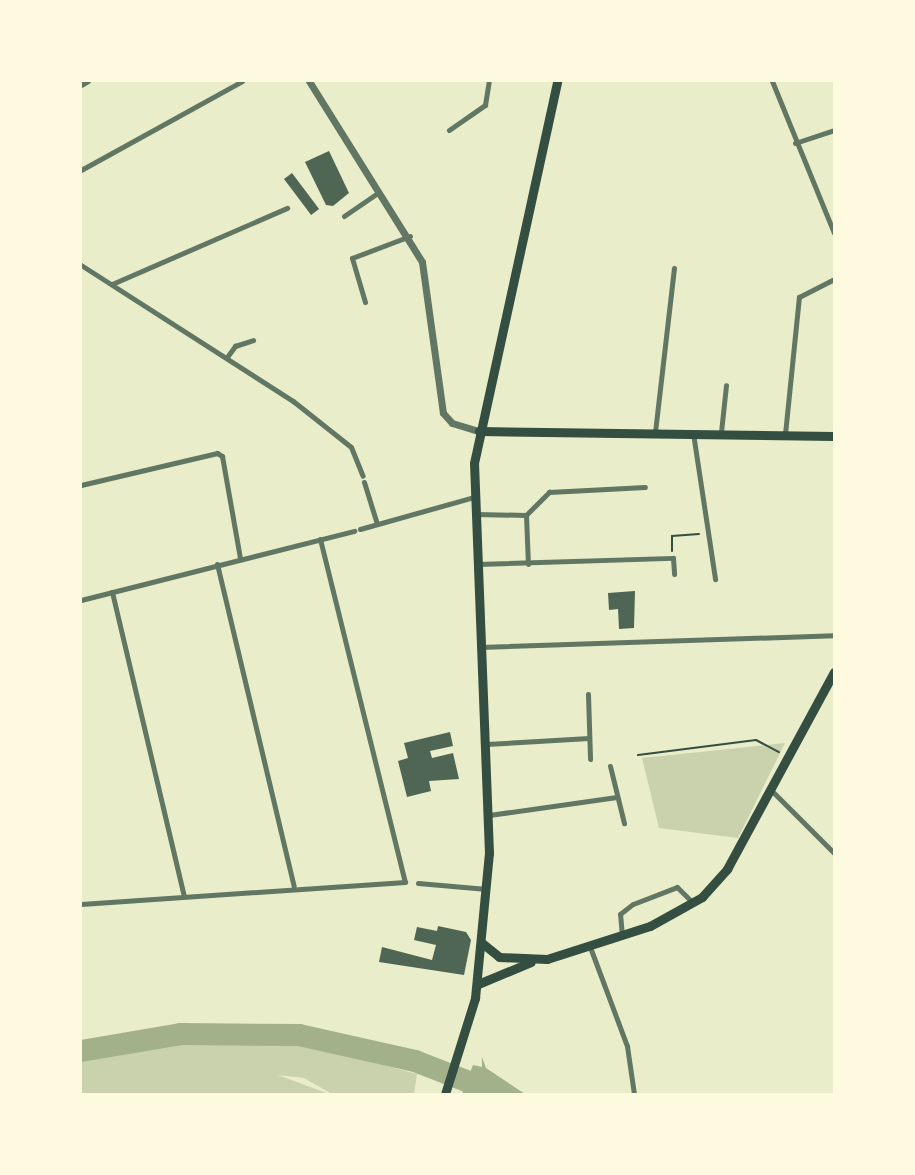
<!DOCTYPE html>
<html>
<head>
<meta charset="utf-8">
<style>
	body { margin:0 }
	#map { position:relative; width:915px; height:1175px; overflow:hidden; background:#e9edc9; font-family:"PT Serif",serif }
	div>[style] { position:absolute }
	.green>* { inset:0; background:#cad2ad }
	.water>* { inset:0; background:#a3b18a }
	.river>* { height:22px; margin:-11px; padding:0 11px; transform-origin:11px; border-radius:11px; background:#a3b18a }
	.building>* { inset:0; background:#4f6655; transform-origin:0 0 }
	.path>* { height:2px; margin:-1px; padding:0 1px; transform-origin:1px; border-radius:1px; background:#344e41 }
	.minor>* { height:5px; margin:-2.5px; padding:0 2.5px; transform-origin:2.5px; border-radius:2.5px; background:#617663 }
	.tertiary>* { height:7px; margin:-3.5px; padding:0 3.5px; transform-origin:3.5px; border-radius:3.5px; background:#617663 }
	.primary>* { height:9px; margin:-4.5px; padding:0 4.5px; transform-origin:4.5px; border-radius:4.5px; background:#344e41 }
	span { translate:-50% -50%; white-space:nowrap; text-align:center; line-height:1.15; -webkit-text-stroke:4.5px #fefae0; paint-order:stroke }
	.frame { position:absolute; inset:0; border:82px solid #fefae0; pointer-events:none }
</style>
</head>
<body>
<div id="map">
	<div class="green">
		<i style="clip-path:polygon(785px 743px,738px 838px,659px 828px,642px 758px)"></i>
		<i style="clip-path:polygon(182px 1041px,298px 1042px,417px 1074px,414px 1094px,332px 1094px,304px 1078px,278px 1075px,329px 1094px,81px 1094px,81px 1057px)"></i>
	</div>
	<div class="water">
		<i style="clip-path:polygon(482px 1057px,486px 1068px,525px 1094px,462px 1094px,473px 1065px,482px 1067px)"></i>
	</div>
	<div class="river">
		<i style="left:81px;top:1051px;width:101px;rotate:-9.6deg"></i>
		<i style="left:181px;top:1034px;width:118px;rotate:0.5deg"></i>
		<i style="left:299px;top:1035px;width:119px;rotate:12.6deg"></i>
		<i style="left:415px;top:1061px;width:91px;rotate:21.2deg"></i>
	</div>
	<div class="building">
		<i style="clip-path:polygon(329px 151px,349px 193px,333px 206px,326px 205px,305px 162px)"></i>
		<i style="left:292px;top:173px;width:45px;height:10px;rotate:53deg"></i>
		<i style="clip-path:polygon(635px 591px,634px 628px,619px 629px,618px 609px,609px 610px,608px 593px)"></i>
		<i style="clip-path:polygon(450px 732px,453px 746px,430px 751px,432px 758px,453px 753px,459px 779px,429px 781px,431px 791px,407px 797px,398px 761px,408px 758px,404px 743px)"></i>
		<i style="clip-path:polygon(438px 926px,466px 932px,471px 940px,464px 975px,379px 962px,382px 947px,432px 960px,436px 945px,414px 940px,417px 927px,437px 931px)"></i>
	</div>
	<div class="path">
		<i style="left:672px;top:551px;width:15px;rotate:-90deg"></i>
		<i style="left:672px;top:536px;width:27px;rotate:-4deg"></i>
		<i style="left:638px;top:755px;width:119px;rotate:-7.2deg"></i>
		<i style="left:756px;top:740px;width:26px;rotate:28deg"></i>
	</div>
	<div class="minor">
		<i style="left:772px;top:81px;width:164px;rotate:67.8deg"></i>
		<i style="left:81px;top:85px;width:8px;rotate:-30deg"></i>
		<i style="left:449px;top:130px;width:44px;rotate:-34.8deg"></i>
		<i style="left:485px;top:105px;width:24px;rotate:-81deg"></i>
		<i style="left:795px;top:143px;width:41px;rotate:-18.4deg"></i>
		<i style="left:81px;top:170px;width:184px;rotate:-28.9deg"></i>
		<i style="left:344px;top:216px;width:42px;rotate:-34.4deg"></i>
		<i style="left:81px;top:265px;width:252px;rotate:32.7deg"></i>
		<i style="left:293px;top:401px;width:74px;rotate:38.4deg"></i>
		<i style="left:351px;top:447px;width:31px;rotate:68deg"></i>
		<i style="left:112px;top:284px;width:191px;rotate:-23.5deg"></i>
		<i style="left:365px;top:302px;width:46px;rotate:-106.5deg"></i>
		<i style="left:352px;top:258px;width:62px;rotate:-20.8deg"></i>
		<i style="left:227px;top:357px;width:14px;rotate:-54deg"></i>
		<i style="left:235px;top:346px;width:19px;rotate:-18deg"></i>
		<i style="left:655px;top:432px;width:165px;rotate:-83.4deg"></i>
		<i style="left:721px;top:432px;width:47px;rotate:-83.9deg"></i>
		<i style="left:693px;top:433px;width:148px;rotate:81.4deg"></i>
		<i style="left:785px;top:434px;width:138px;rotate:-84.2deg"></i>
		<i style="left:799px;top:297px;width:39px;rotate:-27deg"></i>
		<i style="left:364px;top:482px;width:44px;rotate:72.8deg"></i>
		<i style="left:81px;top:485px;width:140px;rotate:-13.2deg"></i>
		<i style="left:217px;top:453px;width:6px;rotate:31deg"></i>
		<i style="left:222px;top:456px;width:104px;rotate:80deg"></i>
		<i style="left:475px;top:514px;width:51px;rotate:1.1deg"></i>
		<i style="left:526px;top:515px;width:33px;rotate:-45deg"></i>
		<i style="left:549px;top:492px;width:96px;rotate:-3deg"></i>
		<i style="left:526px;top:515px;width:49px;rotate:87.7deg"></i>
		<i style="left:360px;top:529px;width:118px;rotate:-15.7deg"></i>
		<i style="left:320px;top:539px;width:353px;rotate:76.1deg"></i>
		<i style="left:217px;top:564px;width:331px;rotate:76.6deg"></i>
		<i style="left:478px;top:564px;width:195px;rotate:-1.8deg"></i>
		<i style="left:673px;top:558px;width:16px;rotate:86deg"></i>
		<i style="left:112px;top:592px;width:312px;rotate:76.7deg"></i>
		<i style="left:81px;top:600px;width:282px;rotate:-14.2deg"></i>
		<i style="left:480px;top:647px;width:354px;rotate:-1.9deg"></i>
		<i style="left:588px;top:694px;width:65px;rotate:88.2deg"></i>
		<i style="left:486px;top:744px;width:103px;rotate:-3.3deg"></i>
		<i style="left:610px;top:766px;width:59px;rotate:76.2deg"></i>
		<i style="left:769px;top:788px;width:92px;rotate:45deg"></i>
		<i style="left:489px;top:815px;width:129px;rotate:-8deg"></i>
		<i style="left:418px;top:883px;width:69px;rotate:5deg"></i>
		<i style="left:81px;top:904px;width:325px;rotate:-3.9deg"></i>
		<i style="left:622px;top:936px;width:22px;rotate:-95deg"></i>
		<i style="left:620px;top:914px;width:16px;rotate:-38deg"></i>
		<i style="left:633px;top:904px;width:47px;rotate:-21.1deg"></i>
		<i style="left:677px;top:887px;width:21px;rotate:45deg"></i>
		<i style="left:590px;top:947px;width:106px;rotate:69.5deg"></i>
		<i style="left:627px;top:1046px;width:49px;rotate:81.7deg"></i>
	</div>
	<div class="tertiary">
		<i style="left:309px;top:81px;width:213px;rotate:58deg"></i>
		<i style="left:422px;top:262px;width:152px;rotate:82.1deg"></i>
		<i style="left:443px;top:413px;width:13px;rotate:48deg"></i>
		<i style="left:452px;top:423px;width:28px;rotate:17deg"></i>
	</div>
	<div class="primary">
		<i style="left:479px;top:431px;width:355px;rotate:0.8deg"></i>
		<i style="left:482px;top:943px;width:22px;rotate:39deg"></i>
		<i style="left:499px;top:957px;width:48px;rotate:2.4deg"></i>
		<i style="left:547px;top:959px;width:108px;rotate:-17.8deg"></i>
		<i style="left:650px;top:926px;width:60px;rotate:-29.1deg"></i>
		<i style="left:702px;top:897px;width:38px;rotate:-48deg"></i>
		<i style="left:727px;top:869px;width:224px;rotate:-61.5deg"></i>
		<i style="left:478px;top:984px;width:57px;rotate:-22.5deg"></i>
		<i style="left:445px;top:1094px;width:101px;rotate:-72.6deg"></i>
		<i style="left:475px;top:998px;width:146px;rotate:-84.5deg"></i>
		<i style="left:489px;top:853px;width:390px;rotate:-92.2deg"></i>
		<i style="left:474px;top:463px;width:391px;rotate:-77.7deg"></i>
	</div>
	<div class="frame"></div>
</div>
</body>
</html>
